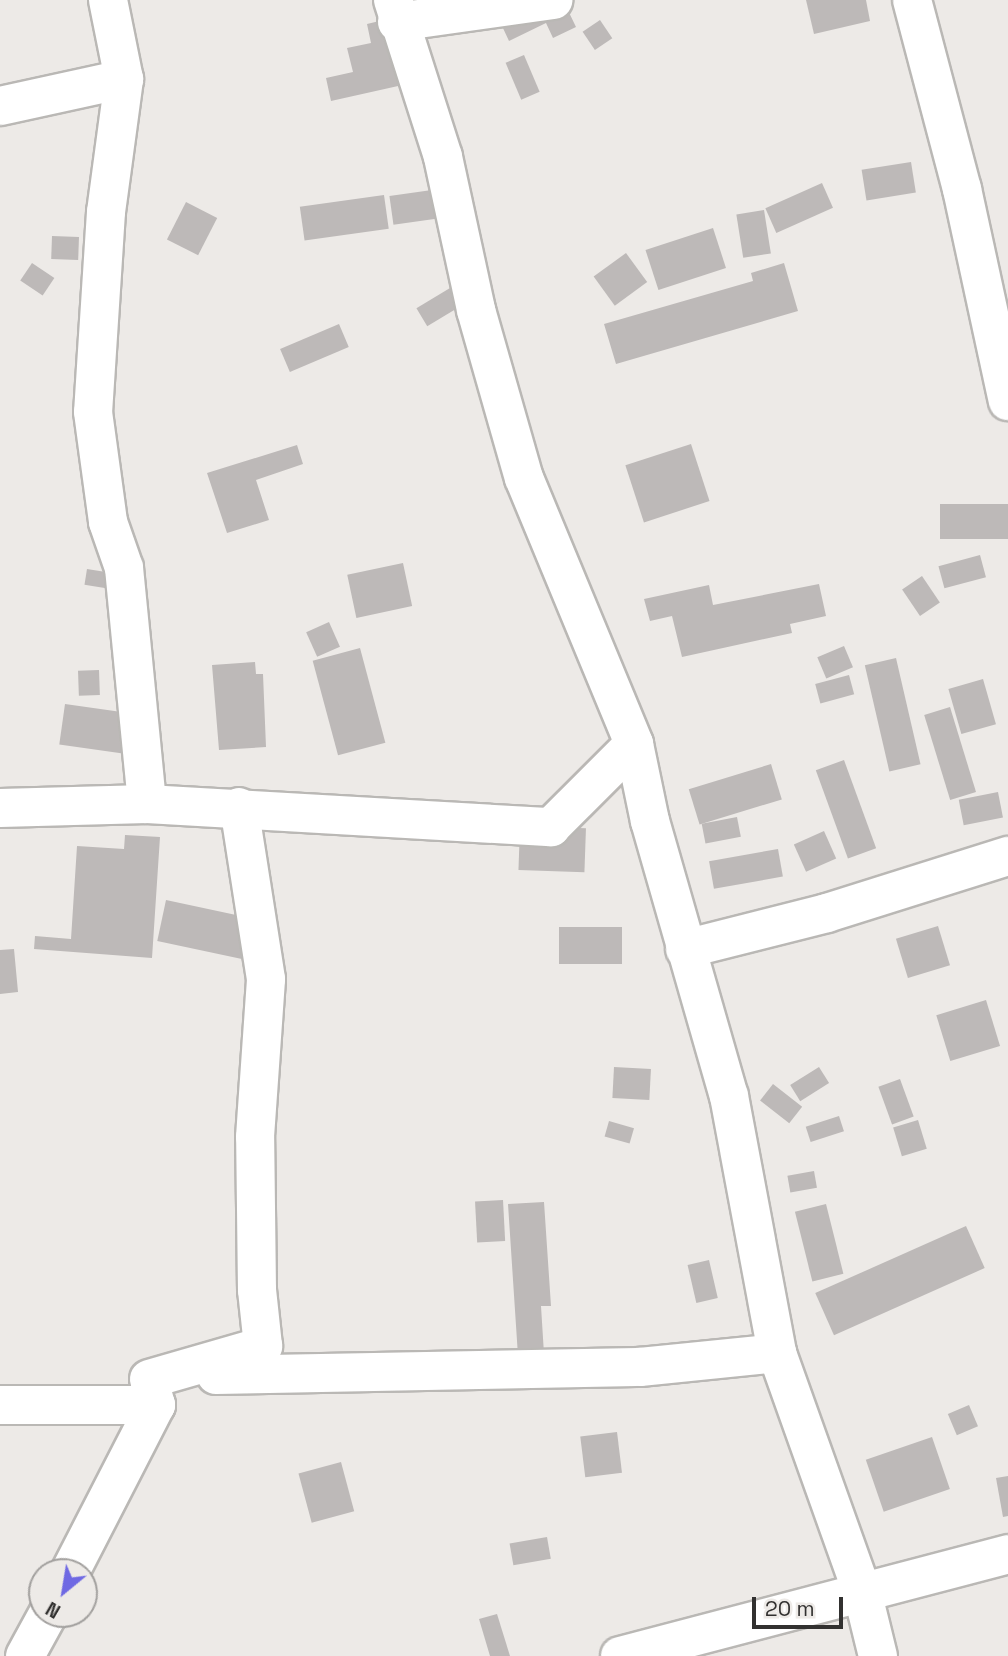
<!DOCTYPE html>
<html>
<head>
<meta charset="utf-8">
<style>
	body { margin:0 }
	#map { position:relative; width:1008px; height:1656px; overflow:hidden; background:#edeae7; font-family:"Space Grotesk",sans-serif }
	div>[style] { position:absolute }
	.building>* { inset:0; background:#bdb9b8; transform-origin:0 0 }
	.roads { filter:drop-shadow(2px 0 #bab8b5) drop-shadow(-2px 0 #bab8b5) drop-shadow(0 2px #bab8b5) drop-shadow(0 -2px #bab8b5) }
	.minor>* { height:38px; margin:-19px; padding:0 19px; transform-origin:19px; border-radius:19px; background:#fff }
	span { translate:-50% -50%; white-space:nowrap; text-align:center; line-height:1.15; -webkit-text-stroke:6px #edeae7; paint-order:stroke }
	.north { position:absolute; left:28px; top:1558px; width:70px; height:70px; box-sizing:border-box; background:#edeae7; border:2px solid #a2a09e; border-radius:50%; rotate:210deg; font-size:19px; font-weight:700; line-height:28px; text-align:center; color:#323130 }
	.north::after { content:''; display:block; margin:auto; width:24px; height:32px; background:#6f69e3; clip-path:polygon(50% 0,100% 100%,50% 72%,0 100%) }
	.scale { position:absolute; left:752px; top:1597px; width:91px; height:32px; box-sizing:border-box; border:4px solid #323130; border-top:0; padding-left:9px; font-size:21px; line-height:24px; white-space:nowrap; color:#323130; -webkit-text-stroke:5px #edeae7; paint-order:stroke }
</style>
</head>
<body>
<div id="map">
	<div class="building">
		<i style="clip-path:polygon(563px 0,576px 27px,553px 38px,546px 23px,509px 41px,502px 26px)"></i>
		<i style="clip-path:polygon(806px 0,866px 0,870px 21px,814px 34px)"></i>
		<i style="clip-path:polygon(392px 18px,407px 84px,331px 101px,326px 78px,353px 72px,347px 48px,371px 43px,367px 24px)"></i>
		<i style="left:600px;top:20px;width:22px;height:21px;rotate:56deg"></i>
		<i style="left:524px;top:55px;width:40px;height:20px;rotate:67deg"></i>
		<i style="left:911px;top:162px;width:31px;height:50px;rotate:81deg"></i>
		<i style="left:822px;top:183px;width:27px;height:62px;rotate:66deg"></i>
		<i style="left:432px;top:190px;width:29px;height:43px;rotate:82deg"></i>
		<i style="left:384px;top:195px;width:34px;height:85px;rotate:82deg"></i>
		<i style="left:186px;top:202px;width:35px;height:42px;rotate:27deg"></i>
		<i style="left:764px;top:210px;width:44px;height:28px;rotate:81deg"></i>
		<i style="left:713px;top:228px;width:42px;height:71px;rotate:72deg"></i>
		<i style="left:52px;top:236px;width:27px;height:23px;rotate:2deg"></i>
		<i style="left:626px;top:253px;width:36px;height:40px;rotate:54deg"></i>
		<i style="left:32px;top:263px;width:27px;height:21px;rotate:34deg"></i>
		<i style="clip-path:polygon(784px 263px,798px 311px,616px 364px,604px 324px,753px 281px,751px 273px)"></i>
		<i style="left:455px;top:285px;width:21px;height:45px;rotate:59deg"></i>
		<i style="left:339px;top:324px;width:25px;height:64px;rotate:67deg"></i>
		<i style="left:691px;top:444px;width:60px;height:69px;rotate:72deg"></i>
		<i style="clip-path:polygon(297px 445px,303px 464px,256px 480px,269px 520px,227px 533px,207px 473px)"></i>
		<i style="left:1008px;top:504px;width:35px;height:68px;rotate:90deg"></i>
		<i style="left:980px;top:555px;width:23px;height:43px;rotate:75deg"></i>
		<i style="left:403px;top:563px;width:44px;height:57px;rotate:78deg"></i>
		<i style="left:87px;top:569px;width:52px;height:16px;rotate:9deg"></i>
		<i style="left:922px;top:576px;width:32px;height:24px;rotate:56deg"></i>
		<i style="clip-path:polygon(819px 584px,826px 616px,790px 624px,792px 633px,682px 657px,672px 616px,650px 621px,644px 599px,709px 585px,713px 605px)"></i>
		<i style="left:329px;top:622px;width:27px;height:25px;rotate:66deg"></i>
		<i style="left:844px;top:646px;width:23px;height:29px;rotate:67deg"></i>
		<i style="left:360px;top:648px;width:98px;height:49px;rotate:75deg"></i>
		<i style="left:896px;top:658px;width:109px;height:32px;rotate:77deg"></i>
		<i style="clip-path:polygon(255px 662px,256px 674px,263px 674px,266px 747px,219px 750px,212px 665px)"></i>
		<i style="left:99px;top:670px;width:25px;height:21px;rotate:88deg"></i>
		<i style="left:849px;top:675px;width:20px;height:35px;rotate:75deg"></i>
		<i style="left:983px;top:679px;width:47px;height:36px;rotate:74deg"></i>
		<i style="left:65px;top:704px;width:82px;height:41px;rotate:8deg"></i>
		<i style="left:950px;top:707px;width:89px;height:27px;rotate:73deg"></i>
		<i style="left:844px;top:760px;width:94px;height:30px;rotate:70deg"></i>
		<i style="left:771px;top:764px;width:37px;height:86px;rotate:73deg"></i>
		<i style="left:998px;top:792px;width:26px;height:40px;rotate:79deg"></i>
		<i style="left:737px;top:817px;width:20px;height:36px;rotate:79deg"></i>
		<i style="left:520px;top:826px;width:66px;height:44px;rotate:2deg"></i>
		<i style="left:824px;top:831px;width:30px;height:33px;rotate:66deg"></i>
		<i style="clip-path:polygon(125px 835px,160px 837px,152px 958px,34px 949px,35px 936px,71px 939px,77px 846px,124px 849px)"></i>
		<i style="left:778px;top:849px;width:28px;height:70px;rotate:80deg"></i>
		<i style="left:166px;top:900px;width:101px;height:42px;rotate:12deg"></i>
		<i style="left:938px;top:926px;width:41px;height:44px;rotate:73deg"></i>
		<i style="left:559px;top:927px;width:63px;height:37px"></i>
		<i style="clip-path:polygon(14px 949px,18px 992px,0 994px,0 950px)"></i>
		<i style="left:986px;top:1000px;width:48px;height:52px;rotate:73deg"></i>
		<i style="left:614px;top:1067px;width:37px;height:31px;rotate:3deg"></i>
		<i style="left:819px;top:1067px;width:19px;height:34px;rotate:58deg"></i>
		<i style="left:900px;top:1079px;width:40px;height:23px;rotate:70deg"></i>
		<i style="left:773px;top:1084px;width:37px;height:21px;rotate:38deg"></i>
		<i style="left:839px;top:1116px;width:16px;height:35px;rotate:72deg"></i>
		<i style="left:918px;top:1120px;width:30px;height:26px;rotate:73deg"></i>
		<i style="left:609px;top:1121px;width:26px;height:16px;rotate:16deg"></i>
		<i style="left:814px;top:1171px;width:17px;height:27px;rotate:80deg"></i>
		<i style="left:503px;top:1200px;width:41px;height:28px;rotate:87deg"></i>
		<i style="clip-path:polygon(544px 1202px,551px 1306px,541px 1306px,544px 1354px,518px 1356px,508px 1204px)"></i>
		<i style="left:826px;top:1204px;width:72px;height:32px;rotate:76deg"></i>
		<i style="left:966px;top:1226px;width:46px;height:165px;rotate:66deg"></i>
		<i style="left:709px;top:1260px;width:39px;height:22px;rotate:77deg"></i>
		<i style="left:969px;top:1405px;width:23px;height:23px;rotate:67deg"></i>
		<i style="left:617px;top:1432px;width:41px;height:37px;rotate:83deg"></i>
		<i style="left:932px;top:1437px;width:55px;height:70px;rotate:71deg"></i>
		<i style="left:341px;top:1462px;width:51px;height:44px;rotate:75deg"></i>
		<i style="clip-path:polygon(1008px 1476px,1008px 1516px,1003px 1517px,996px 1478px)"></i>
		<i style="left:547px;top:1537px;width:22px;height:38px;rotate:80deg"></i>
		<i style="clip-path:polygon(497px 1614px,510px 1656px,490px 1656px,479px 1619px)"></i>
	</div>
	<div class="roads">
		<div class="minor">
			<i style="left:108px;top:0;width:81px;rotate:78.6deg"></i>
			<i style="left:124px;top:79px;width:134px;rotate:97.7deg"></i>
			<i style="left:106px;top:212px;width:200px;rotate:93.7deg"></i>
			<i style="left:93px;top:412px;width:111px;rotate:82.2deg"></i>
			<i style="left:108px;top:522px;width:49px;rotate:70.8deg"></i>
			<i style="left:124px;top:568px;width:237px;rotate:84.4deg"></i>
			<i style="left:393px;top:0;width:165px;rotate:72.3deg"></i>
			<i style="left:443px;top:157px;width:157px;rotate:77.8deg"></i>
			<i style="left:476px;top:310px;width:175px;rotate:74.1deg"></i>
			<i style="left:524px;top:478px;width:288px;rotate:67.5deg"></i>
			<i style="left:634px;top:744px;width:79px;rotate:78.3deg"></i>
			<i style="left:650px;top:821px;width:286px;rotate:74deg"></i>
			<i style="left:729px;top:1096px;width:261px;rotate:79.4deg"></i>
			<i style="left:777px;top:1353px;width:257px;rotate:70.4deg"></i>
			<i style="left:863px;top:1595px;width:63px;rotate:76.2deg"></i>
			<i style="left:912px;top:0;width:196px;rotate:75.2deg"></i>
			<i style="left:962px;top:189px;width:217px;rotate:77.8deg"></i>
			<i style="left:397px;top:22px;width:158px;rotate:-8deg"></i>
			<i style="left:0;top:106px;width:127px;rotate:-12.3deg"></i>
			<i style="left:0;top:808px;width:147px;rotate:-1.6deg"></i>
			<i style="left:147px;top:804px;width:405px;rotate:3.3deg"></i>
			<i style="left:551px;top:827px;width:117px;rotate:-45deg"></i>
			<i style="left:685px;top:949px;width:146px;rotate:-14.2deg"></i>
			<i style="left:827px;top:913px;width:190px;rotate:-17.5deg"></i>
			<i style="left:216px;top:1375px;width:424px;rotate:-1.1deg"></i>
			<i style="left:640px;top:1367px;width:138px;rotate:-5.8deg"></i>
			<i style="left:149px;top:1379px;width:119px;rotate:-16.1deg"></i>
			<i style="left:263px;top:1346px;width:56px;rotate:-96.1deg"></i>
			<i style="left:257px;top:1290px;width:153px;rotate:-90.7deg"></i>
			<i style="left:255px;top:1137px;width:158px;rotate:-86deg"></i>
			<i style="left:266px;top:979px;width:174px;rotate:-98.9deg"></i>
			<i style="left:0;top:1405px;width:156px"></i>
			<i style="left:156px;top:1405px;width:22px;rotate:-106deg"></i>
			<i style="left:70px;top:1572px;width:188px;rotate:-62.8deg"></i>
			<i style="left:25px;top:1656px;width:48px;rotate:-61.3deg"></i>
			<i style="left:620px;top:1656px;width:401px;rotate:-14.7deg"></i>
		</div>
	</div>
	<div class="north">N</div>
	<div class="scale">20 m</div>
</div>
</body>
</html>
